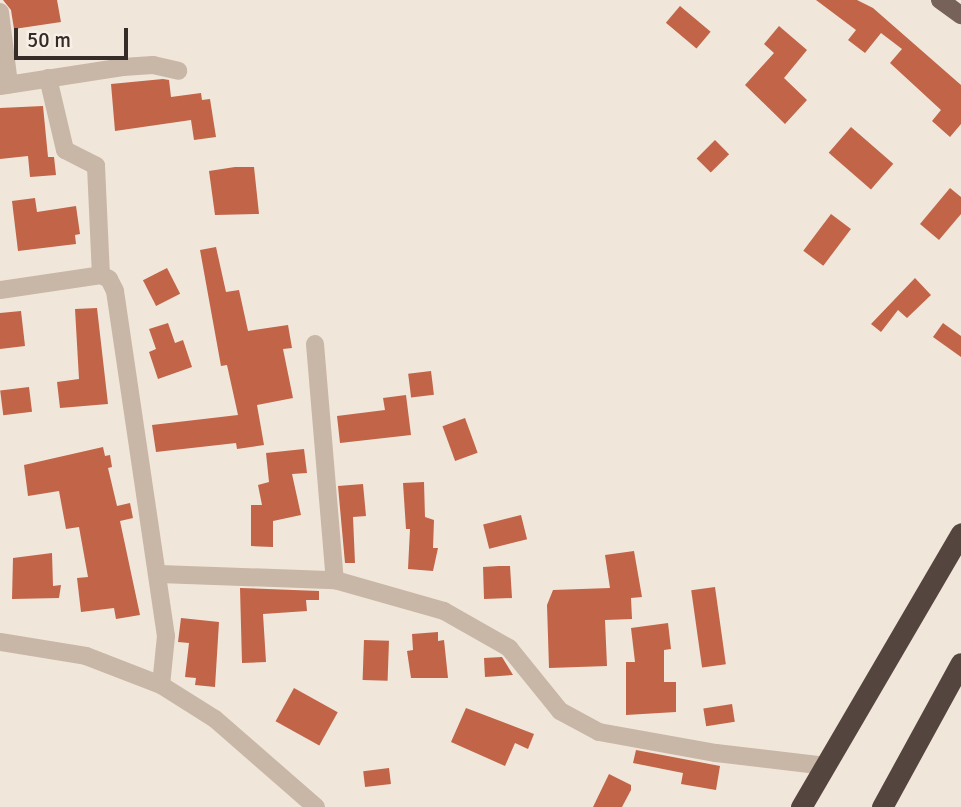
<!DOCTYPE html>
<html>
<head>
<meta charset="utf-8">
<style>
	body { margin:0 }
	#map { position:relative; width:961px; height:807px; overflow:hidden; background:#f0e6da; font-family:Signika,sans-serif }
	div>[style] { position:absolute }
	.building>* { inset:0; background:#c16448; transform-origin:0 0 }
	.minor>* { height:18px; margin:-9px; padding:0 9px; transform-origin:9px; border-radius:9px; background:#c8b6a7 }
	.major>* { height:18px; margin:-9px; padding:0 9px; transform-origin:9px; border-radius:9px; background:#766259 }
	.highway>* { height:21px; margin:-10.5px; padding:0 10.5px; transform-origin:10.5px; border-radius:10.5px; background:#55453f }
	span { translate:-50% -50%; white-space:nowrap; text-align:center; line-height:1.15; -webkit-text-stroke:6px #f8f0e6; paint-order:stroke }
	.scale { position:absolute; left:14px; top:28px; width:114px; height:32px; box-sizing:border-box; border:4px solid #352b27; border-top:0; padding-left:9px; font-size:21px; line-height:24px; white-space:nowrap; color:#352b27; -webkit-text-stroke:5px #f8f0e6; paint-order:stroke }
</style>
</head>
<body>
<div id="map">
	<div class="building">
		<i style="clip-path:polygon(57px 0,61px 22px,14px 29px,11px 10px,3px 0)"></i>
		<i style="clip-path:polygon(816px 0,857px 0,873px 8px,961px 85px,961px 124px,950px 137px,932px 121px,941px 110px,890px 63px,902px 49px,881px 33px,865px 53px,848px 40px,856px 30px)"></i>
		<i style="left:680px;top:6px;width:40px;height:22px;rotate:40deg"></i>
		<i style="clip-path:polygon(779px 26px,807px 50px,784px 78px,807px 100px,785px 124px,745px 85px,774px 53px,764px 44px)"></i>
		<i style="clip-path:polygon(163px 79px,169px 80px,171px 97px,201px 93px,202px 100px,210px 99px,216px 137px,194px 140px,191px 120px,115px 131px,111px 84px)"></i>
		<i style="clip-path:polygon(43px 106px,48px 157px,54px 157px,56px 175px,30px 177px,28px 156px,0 159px,0 108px)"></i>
		<i style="left:851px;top:127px;width:56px;height:34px;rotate:41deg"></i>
		<i style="left:715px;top:140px;width:20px;height:26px;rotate:45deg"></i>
		<i style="clip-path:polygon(235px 167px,254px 167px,259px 214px,215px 215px,209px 171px)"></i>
		<i style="clip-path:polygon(950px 188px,961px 197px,961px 214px,939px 240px,920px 224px)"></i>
		<i style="clip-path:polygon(35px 198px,37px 212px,76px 206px,80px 234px,75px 235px,76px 244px,18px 251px,12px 201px)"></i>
		<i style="left:831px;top:214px;width:25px;height:46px;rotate:37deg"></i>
		<i style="clip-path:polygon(216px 247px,226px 292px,239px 290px,248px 331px,288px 325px,292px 348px,283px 349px,293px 398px,257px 405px,264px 445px,237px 449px,236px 443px,156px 452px,152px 425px,238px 415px,227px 365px,221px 366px,200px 250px)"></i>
		<i style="left:167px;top:268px;width:29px;height:27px;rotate:63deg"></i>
		<i style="clip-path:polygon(915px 278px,931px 295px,907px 318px,898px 310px,881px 332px,871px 324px)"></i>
		<i style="clip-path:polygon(97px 308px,108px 404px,60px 408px,57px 382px,79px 379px,75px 309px)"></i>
		<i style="clip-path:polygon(21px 311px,25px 346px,0 349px,0 313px)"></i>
		<i style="clip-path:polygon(168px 323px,175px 343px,183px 340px,192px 367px,158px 379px,149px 352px,156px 349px,149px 329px)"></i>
		<i style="clip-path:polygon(943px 323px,961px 336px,961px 357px,933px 337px)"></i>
		<i style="left:431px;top:371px;width:24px;height:23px;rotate:83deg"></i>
		<i style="left:29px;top:387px;width:25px;height:29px;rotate:83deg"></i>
		<i style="clip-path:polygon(406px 395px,411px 435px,340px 443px,337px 416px,385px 410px,383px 398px)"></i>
		<i style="left:465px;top:418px;width:37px;height:24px;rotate:70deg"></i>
		<i style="clip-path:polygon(103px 447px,105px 456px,110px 455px,112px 467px,108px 468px,117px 506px,130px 503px,133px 518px,120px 521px,140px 615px,116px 619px,114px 608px,81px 612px,77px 578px,88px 577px,79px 527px,66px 529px,59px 491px,28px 496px,24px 465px)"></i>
		<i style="clip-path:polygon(304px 449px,307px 473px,292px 474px,301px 515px,273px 521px,273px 547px,251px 546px,251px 505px,262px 505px,258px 485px,269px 482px,266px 453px)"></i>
		<i style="clip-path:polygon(424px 482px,425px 517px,434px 520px,433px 548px,438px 548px,433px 571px,408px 569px,410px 529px,406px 529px,403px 483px)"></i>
		<i style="clip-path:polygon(363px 484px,366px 516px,353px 517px,355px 563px,345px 563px,338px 486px)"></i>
		<i style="left:521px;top:515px;width:25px;height:39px;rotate:76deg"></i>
		<i style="clip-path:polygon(634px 551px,642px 597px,631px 598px,632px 619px,605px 620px,607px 666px,549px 668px,547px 605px,553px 590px,610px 588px,605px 555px)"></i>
		<i style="clip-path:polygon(52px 553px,53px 586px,61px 585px,59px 598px,12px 599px,13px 558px)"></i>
		<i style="clip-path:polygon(499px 566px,510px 566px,512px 598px,484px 599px,483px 567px)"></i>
		<i style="left:715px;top:587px;width:78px;height:24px;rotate:82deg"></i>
		<i style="clip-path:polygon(240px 588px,319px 591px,319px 600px,306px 600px,307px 611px,263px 614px,266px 662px,242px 663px)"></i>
		<i style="clip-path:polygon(181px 618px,219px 622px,215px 687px,195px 685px,196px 678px,185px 677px,189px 643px,178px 642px)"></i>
		<i style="clip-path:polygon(668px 623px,671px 649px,664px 650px,664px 682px,676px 682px,676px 712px,626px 715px,626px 662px,635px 662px,631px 628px)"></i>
		<i style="clip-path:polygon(438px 632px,438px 641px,444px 640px,448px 678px,411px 678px,407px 651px,413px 650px,412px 634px)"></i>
		<i style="left:364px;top:640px;width:25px;height:40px;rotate:2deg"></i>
		<i style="clip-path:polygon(502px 657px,513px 675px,485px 677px,484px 658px)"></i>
		<i style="left:294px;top:688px;width:50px;height:38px;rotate:29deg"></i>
		<i style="left:732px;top:704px;width:18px;height:29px;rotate:81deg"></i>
		<i style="clip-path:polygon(466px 708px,534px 734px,528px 749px,515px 743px,505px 766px,451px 742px)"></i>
		<i style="clip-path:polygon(636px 750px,720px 766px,716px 790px,681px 784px,683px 773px,633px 763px)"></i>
		<i style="left:389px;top:768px;width:16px;height:26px;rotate:83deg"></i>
		<i style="clip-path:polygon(609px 774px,631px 785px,631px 790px,622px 807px,593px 807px)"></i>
	</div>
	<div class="minor">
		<i style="left:0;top:12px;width:73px;rotate:82.9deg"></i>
		<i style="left:48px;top:78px;width:74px;rotate:76.7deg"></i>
		<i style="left:65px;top:150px;width:35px;rotate:27deg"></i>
		<i style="left:96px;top:166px;width:109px;rotate:87.4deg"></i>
		<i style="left:0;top:86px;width:124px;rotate:-8.8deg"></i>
		<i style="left:123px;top:67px;width:30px;rotate:-4deg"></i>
		<i style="left:153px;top:65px;width:26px;rotate:13deg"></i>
		<i style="left:0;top:290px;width:102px;rotate:-8.4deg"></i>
		<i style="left:101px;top:275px;width:9px;rotate:27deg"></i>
		<i style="left:109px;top:279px;width:13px;rotate:63deg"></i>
		<i style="left:115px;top:291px;width:349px;rotate:81.6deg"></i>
		<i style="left:166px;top:636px;width:49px;rotate:95.8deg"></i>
		<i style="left:315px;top:344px;width:237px;rotate:85.2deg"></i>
		<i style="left:159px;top:574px;width:176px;rotate:2deg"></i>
		<i style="left:335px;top:580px;width:113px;rotate:15.9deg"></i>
		<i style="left:444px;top:611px;width:75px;rotate:29.6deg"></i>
		<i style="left:509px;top:648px;width:81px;rotate:51deg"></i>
		<i style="left:560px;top:711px;width:44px;rotate:28.3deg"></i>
		<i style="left:599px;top:732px;width:119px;rotate:10.2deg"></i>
		<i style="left:716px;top:753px;width:111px;rotate:6.7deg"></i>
		<i style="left:0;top:642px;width:87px;rotate:9.2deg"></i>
		<i style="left:86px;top:656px;width:80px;rotate:21.1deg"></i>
		<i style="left:161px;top:685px;width:64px;rotate:32.2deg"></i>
		<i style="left:215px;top:719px;width:134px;rotate:41.1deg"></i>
	</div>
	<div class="major">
		<i style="left:940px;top:0;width:26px;rotate:36deg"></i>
	</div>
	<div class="highway">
		<i style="left:801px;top:807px;width:317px;rotate:-59.7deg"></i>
		<i style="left:882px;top:807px;width:164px;rotate:-61.3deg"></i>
	</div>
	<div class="scale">50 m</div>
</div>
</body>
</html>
